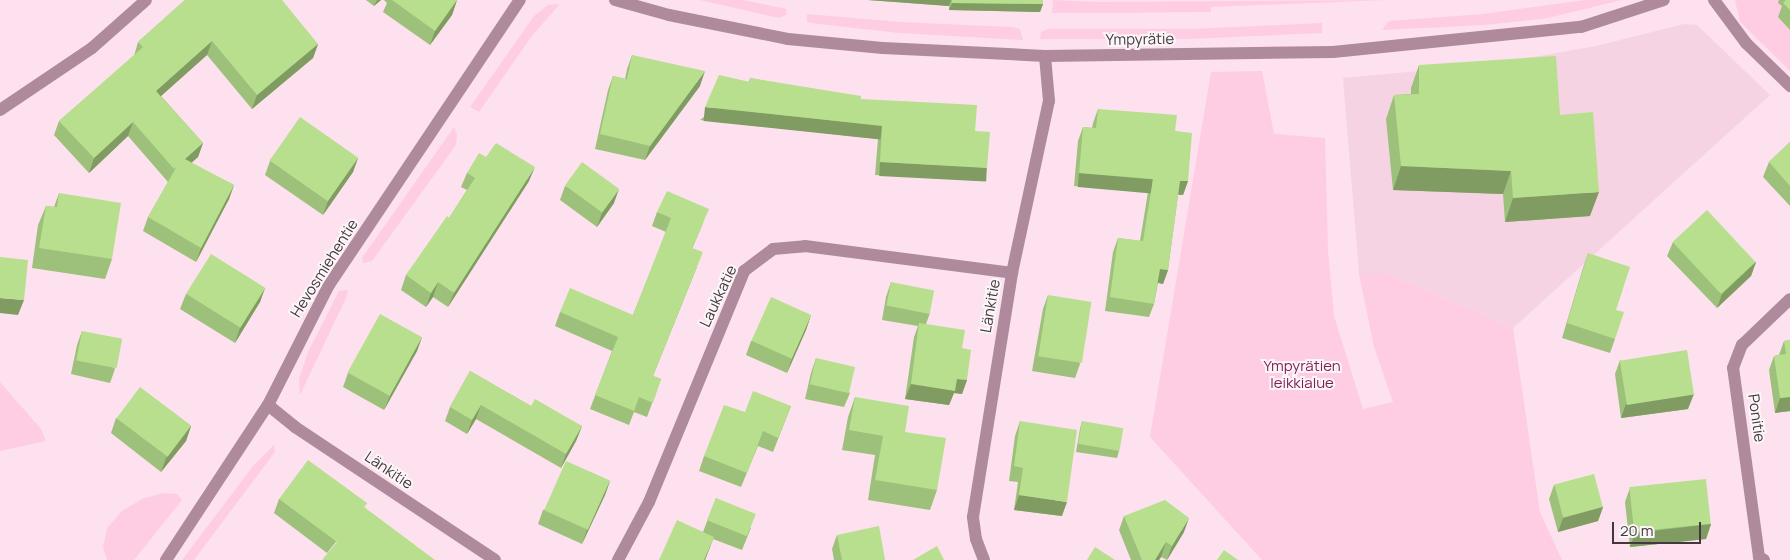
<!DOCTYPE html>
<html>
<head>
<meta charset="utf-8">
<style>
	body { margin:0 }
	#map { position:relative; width:1790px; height:560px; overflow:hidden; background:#fde1ee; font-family:Manrope,sans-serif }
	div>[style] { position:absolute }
	.built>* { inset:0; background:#f5d3e3 }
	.green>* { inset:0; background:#fecde4 }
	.minor>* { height:12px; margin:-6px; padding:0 6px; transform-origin:6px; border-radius:6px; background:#af8a9c }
	.wall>* { inset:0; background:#9dc07a }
	.shaded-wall>* { inset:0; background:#809c63; transform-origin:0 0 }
	.building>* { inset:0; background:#b7df8e; transform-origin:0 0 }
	span { translate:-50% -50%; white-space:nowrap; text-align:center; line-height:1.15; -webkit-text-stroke:4px #fbf6f8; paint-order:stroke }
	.street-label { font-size:15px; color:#43383d }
	.park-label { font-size:15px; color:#7f1d59 }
	.scale { position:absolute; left:1612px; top:522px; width:89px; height:22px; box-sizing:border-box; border:2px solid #43383d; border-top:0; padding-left:6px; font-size:15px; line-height:18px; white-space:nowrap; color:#43383d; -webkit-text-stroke:4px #fbf6f8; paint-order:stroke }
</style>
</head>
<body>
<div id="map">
	<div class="built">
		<i style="clip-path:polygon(1684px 24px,1697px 25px,1770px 95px,1513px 328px,1389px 274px,1359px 274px,1343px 78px,1495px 64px,1596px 46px)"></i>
	</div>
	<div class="green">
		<i style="clip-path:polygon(700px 0,743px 0,787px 9px,786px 15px,779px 18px)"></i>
		<i style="clip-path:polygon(1053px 0,1101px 2px,1386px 0,1211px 7px,1211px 12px,1094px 13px,1052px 13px)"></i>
		<i style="clip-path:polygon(1585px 0,1622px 0,1548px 18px,1485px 25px,1382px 30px,1389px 21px,1483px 14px)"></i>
		<i style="clip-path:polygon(1735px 0,1781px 0,1790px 30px,1790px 71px,1740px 22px)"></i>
		<i style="clip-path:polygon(560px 4px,531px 37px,479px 112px,470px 107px,534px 16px,548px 5px)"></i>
		<i style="clip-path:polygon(807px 14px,900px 22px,1011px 27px,1020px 29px,1023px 40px,899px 33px,819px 24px,807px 22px)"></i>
		<i style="clip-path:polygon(1322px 23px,1322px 33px,1190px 39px,1040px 39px,1041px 32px,1048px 29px,1191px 29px)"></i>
		<i style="clip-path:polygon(1262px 71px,1274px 134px,1325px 138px,1328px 251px,1334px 316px,1363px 409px,1393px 402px,1374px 347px,1359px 274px,1389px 274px,1513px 328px,1540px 512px,1562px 560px,1262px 560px,1150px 437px,1211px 72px)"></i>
		<i style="clip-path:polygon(454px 127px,457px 134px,456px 145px,372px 261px,363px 263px,362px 258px)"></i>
		<i style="clip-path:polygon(348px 290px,346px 298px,300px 395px,299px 379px,308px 352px,339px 291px)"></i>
		<i style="clip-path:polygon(0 382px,41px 429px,46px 441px,0 451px)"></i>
		<i style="clip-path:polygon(274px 445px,275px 452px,194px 560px,182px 560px,253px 466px)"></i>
		<i style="clip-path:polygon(163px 493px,177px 494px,182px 500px,134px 560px,107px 560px,103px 547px,107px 528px,122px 511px,142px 499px)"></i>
	</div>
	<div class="minor">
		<i style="left:615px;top:0;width:56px;rotate:15.5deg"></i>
		<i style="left:669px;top:15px;width:121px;rotate:11.4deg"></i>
		<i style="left:788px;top:39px;width:95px;rotate:5.4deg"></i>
		<i style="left:883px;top:48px;width:162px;rotate:2.8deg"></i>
		<i style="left:1045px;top:56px;width:288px;rotate:-0.8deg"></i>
		<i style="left:1333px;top:52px;width:249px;rotate:-5.8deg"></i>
		<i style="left:1581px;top:27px;width:87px;rotate:-18deg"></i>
		<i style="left:1714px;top:0;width:54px;rotate:53.3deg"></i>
		<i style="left:1746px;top:43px;width:62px;rotate:44.3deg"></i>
		<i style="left:0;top:110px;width:111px;rotate:-34deg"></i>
		<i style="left:92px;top:48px;width:72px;rotate:-41.6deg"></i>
		<i style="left:268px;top:405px;width:35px;rotate:39deg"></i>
		<i style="left:295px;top:427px;width:240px;rotate:33.6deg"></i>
		<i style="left:166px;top:560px;width:186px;rotate:-56.7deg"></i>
		<i style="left:268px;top:405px;width:135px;rotate:-63.1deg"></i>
		<i style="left:329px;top:285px;width:343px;rotate:-56.2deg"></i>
		<i style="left:618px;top:560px;width:66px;rotate:-61.9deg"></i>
		<i style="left:649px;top:502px;width:250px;rotate:-67.6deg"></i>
		<i style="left:744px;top:271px;width:36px;rotate:-37deg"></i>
		<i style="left:773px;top:249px;width:32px;rotate:-5deg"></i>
		<i style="left:805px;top:246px;width:209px;rotate:7.4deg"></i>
		<i style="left:984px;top:560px;width:22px;rotate:-111deg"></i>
		<i style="left:976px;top:539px;width:22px;rotate:-98deg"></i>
		<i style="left:973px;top:517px;width:247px;rotate:-80.9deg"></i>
		<i style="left:1012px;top:273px;width:176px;rotate:-77.9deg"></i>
		<i style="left:1049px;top:101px;width:45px;rotate:-95.1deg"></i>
		<i style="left:1764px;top:560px;width:6px;rotate:-149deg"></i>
		<i style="left:1759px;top:557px;width:191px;rotate:-97.8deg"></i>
		<i style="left:1733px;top:368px;width:25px;rotate:-69deg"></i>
		<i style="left:1742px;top:345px;width:66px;rotate:-43.8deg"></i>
	</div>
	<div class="wall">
		<i style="clip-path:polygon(185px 0,318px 44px,313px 58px,252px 109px,207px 55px,161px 96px,203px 143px,198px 157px,191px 163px,234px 185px,229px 199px,196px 262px,143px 231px,148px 217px,168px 182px,128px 136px,89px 173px,54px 135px,59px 121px,134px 56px,138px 42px)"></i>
		<i style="clip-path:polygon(366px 0,381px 0,374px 6px)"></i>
		<i style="clip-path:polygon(384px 0,457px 0,452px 15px,430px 45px,383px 12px,387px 3px)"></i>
		<i style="clip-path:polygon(868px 0,1043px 0,1043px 4px,1040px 12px,949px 10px,949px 6px)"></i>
		<i style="clip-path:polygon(1779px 0,1790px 0,1790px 30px,1778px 17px,1782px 6px,1778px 3px)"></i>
		<i style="clip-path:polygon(632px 55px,700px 86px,645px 160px,595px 149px,608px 90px,613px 76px,625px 79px,627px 69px)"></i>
		<i style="clip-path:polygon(1419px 65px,1560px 115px,1590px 216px,1505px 222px,1503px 194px,1393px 190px,1386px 119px,1394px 95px,1411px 94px,1411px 88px)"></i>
		<i style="clip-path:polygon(750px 78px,861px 99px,975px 131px,983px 181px,875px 175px,878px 139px,700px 120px,749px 82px)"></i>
		<i style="clip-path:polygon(1098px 109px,1175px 131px,1188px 181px,1183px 195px,1178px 195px,1168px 270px,1163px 284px,1158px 283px,1154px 304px,1149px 317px,1105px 311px,1113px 252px,1118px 238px,1140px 241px,1148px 192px,1074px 186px,1078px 141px,1083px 127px,1092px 128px,1093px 123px)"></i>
		<i style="clip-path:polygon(1790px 142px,1790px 206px,1763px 177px,1769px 162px)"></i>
		<i style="clip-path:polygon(486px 157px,529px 181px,448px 307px,433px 297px,426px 307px,401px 290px,406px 275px,449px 218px,467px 190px,461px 187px,467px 173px)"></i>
		<i style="clip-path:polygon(358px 158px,353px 172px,323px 215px,265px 175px,270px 161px)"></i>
		<i style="clip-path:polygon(565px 186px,614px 203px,597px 227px,560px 200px)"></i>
		<i style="clip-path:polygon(59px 193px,112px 259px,105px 279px,32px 268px,38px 225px,46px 206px,54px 207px)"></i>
		<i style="clip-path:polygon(657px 212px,703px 223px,692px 249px,697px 267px,653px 376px,661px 379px,647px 417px,634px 412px,629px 425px,590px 409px,612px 351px,555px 326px,560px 312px,633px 315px,666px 232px,652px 226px)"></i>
		<i style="clip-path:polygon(1673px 242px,1756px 262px,1751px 276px,1717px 308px,1667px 256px)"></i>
		<i style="clip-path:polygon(1588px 253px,1615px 339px,1610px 353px,1562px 338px,1583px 268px)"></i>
		<i style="clip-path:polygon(891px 282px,930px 313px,926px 324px,962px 348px,967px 380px,962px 394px,954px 393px,949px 405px,905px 399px,914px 337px,918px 326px,882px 320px,886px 297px)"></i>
		<i style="clip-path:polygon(265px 288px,260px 302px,235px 343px,180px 309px,186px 294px)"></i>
		<i style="clip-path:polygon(1048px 295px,1080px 364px,1075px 378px,1032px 371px,1043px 309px)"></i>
		<i style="clip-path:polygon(811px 315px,806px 330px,787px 373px,746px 355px,751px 341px)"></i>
		<i style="clip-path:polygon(82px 331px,115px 369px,110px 383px,71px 374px,77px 345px)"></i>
		<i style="clip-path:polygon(422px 337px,417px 351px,384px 410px,343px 387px,348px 373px)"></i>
		<i style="clip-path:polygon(1790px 340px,1790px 411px,1775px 413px,1769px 370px,1774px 356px,1779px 355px,1784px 341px)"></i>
		<i style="clip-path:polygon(816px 358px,850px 393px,844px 407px,805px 399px,811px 373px)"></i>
		<i style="clip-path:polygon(1620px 360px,1688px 409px,1621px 418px,1615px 374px)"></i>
		<i style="clip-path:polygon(470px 371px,531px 406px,582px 426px,576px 441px,561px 468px,476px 419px,467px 434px,445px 421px,450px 407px)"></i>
		<i style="clip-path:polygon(855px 397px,905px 432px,937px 490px,930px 510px,868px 500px,875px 455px,842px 450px,848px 417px)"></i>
		<i style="clip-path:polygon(791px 406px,773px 452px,758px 446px,741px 487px,699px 471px,704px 456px,745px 412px)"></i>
		<i style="clip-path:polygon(116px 418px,191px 426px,186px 441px,161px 472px,111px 433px)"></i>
		<i style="clip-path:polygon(1020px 421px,1062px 516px,1014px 510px,1018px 482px,1009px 481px,1015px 436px)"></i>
		<i style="clip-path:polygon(1082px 421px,1119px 451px,1117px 458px,1076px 452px,1080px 429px)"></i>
		<i style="clip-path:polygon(610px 481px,605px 495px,582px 544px,538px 524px,543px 510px)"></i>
		<i style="clip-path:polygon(1554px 485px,1603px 507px,1598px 521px,1558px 532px,1549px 499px)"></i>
		<i style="clip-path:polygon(1630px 488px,1711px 524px,1706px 539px,1630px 547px,1625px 502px)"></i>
		<i style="clip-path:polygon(716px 498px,751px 528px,742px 550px,713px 539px,705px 560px,659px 560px,703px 532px)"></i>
		<i style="clip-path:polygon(279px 499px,367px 503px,327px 553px,274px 513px)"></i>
		<i style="clip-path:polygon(1124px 516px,1184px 532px,1167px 560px,1161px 557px,1159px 560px,1131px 560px,1119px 530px)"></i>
		<i style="clip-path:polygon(837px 535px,885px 560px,834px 560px,832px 549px)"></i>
	</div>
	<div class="shaded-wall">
		<i style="clip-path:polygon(377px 0,381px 0,374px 6px)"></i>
		<i style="clip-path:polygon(457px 0,452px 15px,430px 45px,435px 31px)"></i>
		<i style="clip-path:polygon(868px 0,951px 0,949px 6px)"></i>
		<i style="clip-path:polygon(952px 3px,1043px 4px,1040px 12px,949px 10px)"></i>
		<i style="clip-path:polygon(212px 41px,207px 55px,151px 105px,156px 91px)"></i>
		<i style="clip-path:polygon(318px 44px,313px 58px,252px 109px,257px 95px)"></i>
		<i style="clip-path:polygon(705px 71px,700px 86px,645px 160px,650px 146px)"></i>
		<i style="left:705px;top:107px;width:178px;height:14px;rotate:6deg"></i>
		<i style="clip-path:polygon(133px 122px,128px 136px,89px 173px,94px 158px)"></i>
		<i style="clip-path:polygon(203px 143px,198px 157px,179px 174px,185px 159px)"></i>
		<i style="clip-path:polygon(358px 158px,353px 172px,323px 215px,328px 201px)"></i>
		<i style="left:880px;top:162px;width:107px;height:14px;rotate:3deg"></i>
		<i style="clip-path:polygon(1401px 166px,1511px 171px,1503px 194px,1393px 190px)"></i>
		<i style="clip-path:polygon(535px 167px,529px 181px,448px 307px,454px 293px)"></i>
		<i style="left:1079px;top:173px;width:74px;height:14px;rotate:5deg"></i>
		<i style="clip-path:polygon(1180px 181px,1188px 181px,1183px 195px,1175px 194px)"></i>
		<i style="clip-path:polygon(234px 185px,229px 199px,196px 262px,201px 248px)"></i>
		<i style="clip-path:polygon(619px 189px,614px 203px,597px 227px,602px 213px)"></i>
		<i style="clip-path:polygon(1599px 192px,1590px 216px,1505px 222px,1513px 198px)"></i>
		<i style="clip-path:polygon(1756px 262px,1751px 276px,1717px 308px,1722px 294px)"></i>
		<i style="clip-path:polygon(1160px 269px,1168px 270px,1163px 284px,1155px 282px)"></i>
		<i style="clip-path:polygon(438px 282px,433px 297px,426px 307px,431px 293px)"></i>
		<i style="clip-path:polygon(265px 288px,260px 302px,235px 343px,240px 328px)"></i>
		<i style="clip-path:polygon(0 298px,24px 300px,18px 315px,0 313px)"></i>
		<i style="clip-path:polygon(811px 315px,806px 330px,787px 373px,792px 358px)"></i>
		<i style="clip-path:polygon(422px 337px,417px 351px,384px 410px,390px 396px)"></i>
		<i style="clip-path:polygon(957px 379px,967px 380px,962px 394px,954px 393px,949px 405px,905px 399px,911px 384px)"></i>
		<i style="clip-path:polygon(1694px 394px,1688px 409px,1621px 418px,1626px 404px)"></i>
		<i style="clip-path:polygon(1790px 397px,1790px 411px,1775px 413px,1780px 398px)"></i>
		<i style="clip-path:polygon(481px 405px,476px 419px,467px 434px,472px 420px)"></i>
		<i style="clip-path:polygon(191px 426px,186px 441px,161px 472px,166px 458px)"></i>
		<i style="clip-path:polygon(582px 426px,576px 441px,561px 468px,566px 454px)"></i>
		<i style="clip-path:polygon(610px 481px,605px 495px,582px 544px,587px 530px)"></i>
		<i style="clip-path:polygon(1019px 495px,1067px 502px,1062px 516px,1014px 510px)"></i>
		<i style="clip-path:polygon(1603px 507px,1598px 521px,1558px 532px,1563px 518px)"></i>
		<i style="clip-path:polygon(1189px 518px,1184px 532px,1167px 560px,1172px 546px)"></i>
		<i style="clip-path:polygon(1711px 524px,1706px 539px,1630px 547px,1635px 533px)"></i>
		<i style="clip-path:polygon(714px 537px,705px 560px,704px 560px)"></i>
		<i style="clip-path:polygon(1166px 542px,1161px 557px,1159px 560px,1155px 560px)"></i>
	</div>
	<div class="building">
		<i style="clip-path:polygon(185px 0,282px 0,318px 44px,257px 95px,212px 41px,156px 91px,203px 143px,185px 159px,234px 185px,201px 248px,148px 217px,177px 166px,174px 169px,133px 122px,94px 158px,59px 121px,143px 47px,138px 42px)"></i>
		<i style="clip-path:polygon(392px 0,457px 0,435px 31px)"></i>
		<i style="clip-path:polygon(952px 0,1043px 0,1043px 4px,952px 3px)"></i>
		<i style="clip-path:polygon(1786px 0,1790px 0,1790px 10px,1783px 3px)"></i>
		<i style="clip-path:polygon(632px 55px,705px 71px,650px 146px,600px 134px,613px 76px,627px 79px)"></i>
		<i style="clip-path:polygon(1556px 56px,1560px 115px,1593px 112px,1599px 192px,1513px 198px,1511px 171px,1401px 166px,1394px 95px,1419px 94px,1419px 65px)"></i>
		<i style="clip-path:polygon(719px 75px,750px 82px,750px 78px,861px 96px,861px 99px,977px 105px,975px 131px,990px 132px,987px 168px,880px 162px,882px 126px,705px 107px)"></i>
		<i style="clip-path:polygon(1098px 109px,1177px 115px,1175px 131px,1192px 133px,1188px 181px,1180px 181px,1168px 270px,1160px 269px,1154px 304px,1110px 297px,1118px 238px,1143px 241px,1153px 179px,1079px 173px,1083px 127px,1096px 128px)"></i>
		<i style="left:300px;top:117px;width:71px;height:53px;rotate:35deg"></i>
		<i style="clip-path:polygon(1790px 142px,1790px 186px,1769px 162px)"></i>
		<i style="clip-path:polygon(496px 143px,535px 167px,454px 293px,438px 282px,431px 293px,406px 275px,447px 216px,449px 218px,475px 178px,467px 173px,479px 153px,486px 157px)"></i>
		<i style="left:582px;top:162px;width:46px;height:29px;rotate:36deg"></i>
		<i style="clip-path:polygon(667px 191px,709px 209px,692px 248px,703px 252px,653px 376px,661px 379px,653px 403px,639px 397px,634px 411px,595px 395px,618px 337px,560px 312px,570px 288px,633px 315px,671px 218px,657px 212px)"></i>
		<i style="clip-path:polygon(59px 193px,121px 203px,112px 259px,39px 248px,46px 206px,57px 207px)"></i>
		<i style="left:1707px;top:210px;width:71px;height:47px;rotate:47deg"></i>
		<i style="clip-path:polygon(1588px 253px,1630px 267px,1616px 310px,1624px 312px,1615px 339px,1567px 323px)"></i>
		<i style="left:211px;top:254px;width:64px;height:47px;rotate:32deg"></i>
		<i style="clip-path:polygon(0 257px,28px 260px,24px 300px,0 298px)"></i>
		<i style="left:891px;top:282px;width:44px;height:24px;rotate:11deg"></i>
		<i style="left:1048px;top:295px;width:44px;height:62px;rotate:9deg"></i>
		<i style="left:771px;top:297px;width:44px;height:48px;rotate:24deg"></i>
		<i style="left:380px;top:314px;width:48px;height:67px;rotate:29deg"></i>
		<i style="clip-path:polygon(919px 323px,965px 330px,962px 348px,971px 350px,967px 380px,957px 379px,955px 391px,911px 384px)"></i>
		<i style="left:82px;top:331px;width:41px;height:30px;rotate:11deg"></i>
		<i style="clip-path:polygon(1790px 340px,1790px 397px,1780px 398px,1774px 356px,1786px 354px,1784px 341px)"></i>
		<i style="left:1687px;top:350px;width:45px;height:68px;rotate:81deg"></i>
		<i style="left:816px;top:358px;width:40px;height:27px;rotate:13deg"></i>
		<i style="clip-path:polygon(470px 371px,531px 406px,535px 399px,582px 426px,566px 454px,481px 405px,472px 420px,450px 407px)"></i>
		<i style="left:140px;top:387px;width:64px;height:39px;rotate:37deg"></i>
		<i style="clip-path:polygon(753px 391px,791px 406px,778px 438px,763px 431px,747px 473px,704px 456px,724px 405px,745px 412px)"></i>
		<i style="clip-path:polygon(855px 397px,909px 406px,905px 432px,946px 438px,937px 490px,875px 480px,883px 436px,849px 430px)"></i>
		<i style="clip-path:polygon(1020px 421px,1077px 430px,1067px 502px,1019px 495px,1023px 468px,1014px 466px)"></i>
		<i style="left:1082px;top:421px;width:42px;height:23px;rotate:10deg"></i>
		<i style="clip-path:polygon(308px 460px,367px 503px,364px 507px,435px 560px,322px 560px,337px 542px,279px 499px)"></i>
		<i style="left:566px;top:461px;width:48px;height:54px;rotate:24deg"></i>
		<i style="left:1594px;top:474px;width:34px;height:41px;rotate:75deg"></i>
		<i style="left:1706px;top:479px;width:45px;height:77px;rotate:84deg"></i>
		<i style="left:716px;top:498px;width:43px;height:24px;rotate:22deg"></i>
		<i style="clip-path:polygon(1165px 500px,1189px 518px,1172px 546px,1166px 542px,1155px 560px,1142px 560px,1124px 516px)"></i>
		<i style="clip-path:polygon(677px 520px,714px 537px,704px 560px,659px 560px)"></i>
		<i style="clip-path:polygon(879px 526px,885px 560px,842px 560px,837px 535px)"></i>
		<i style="clip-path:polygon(937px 546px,944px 560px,913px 560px)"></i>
		<i style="clip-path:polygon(1095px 547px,1115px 560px,1087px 560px)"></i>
		<i style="clip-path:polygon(1224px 550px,1238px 560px,1217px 560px)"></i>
	</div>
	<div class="street-label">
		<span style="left:1140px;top:39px;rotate:-1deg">Ympyrätie</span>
		<span style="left:324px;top:268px;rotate:-58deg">Hevosmiehentie</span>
		<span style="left:718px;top:296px;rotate:-65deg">Laukkatie</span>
		<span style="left:990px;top:306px;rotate:-80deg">Länkitie</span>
		<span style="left:1757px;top:418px;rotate:82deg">Ponitie</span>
		<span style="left:389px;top:470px;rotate:34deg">Länkitie</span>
	</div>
	<div class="park-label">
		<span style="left:1302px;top:374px">Ympyrätien<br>leikkialue</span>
	</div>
	<div class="scale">20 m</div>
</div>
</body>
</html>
